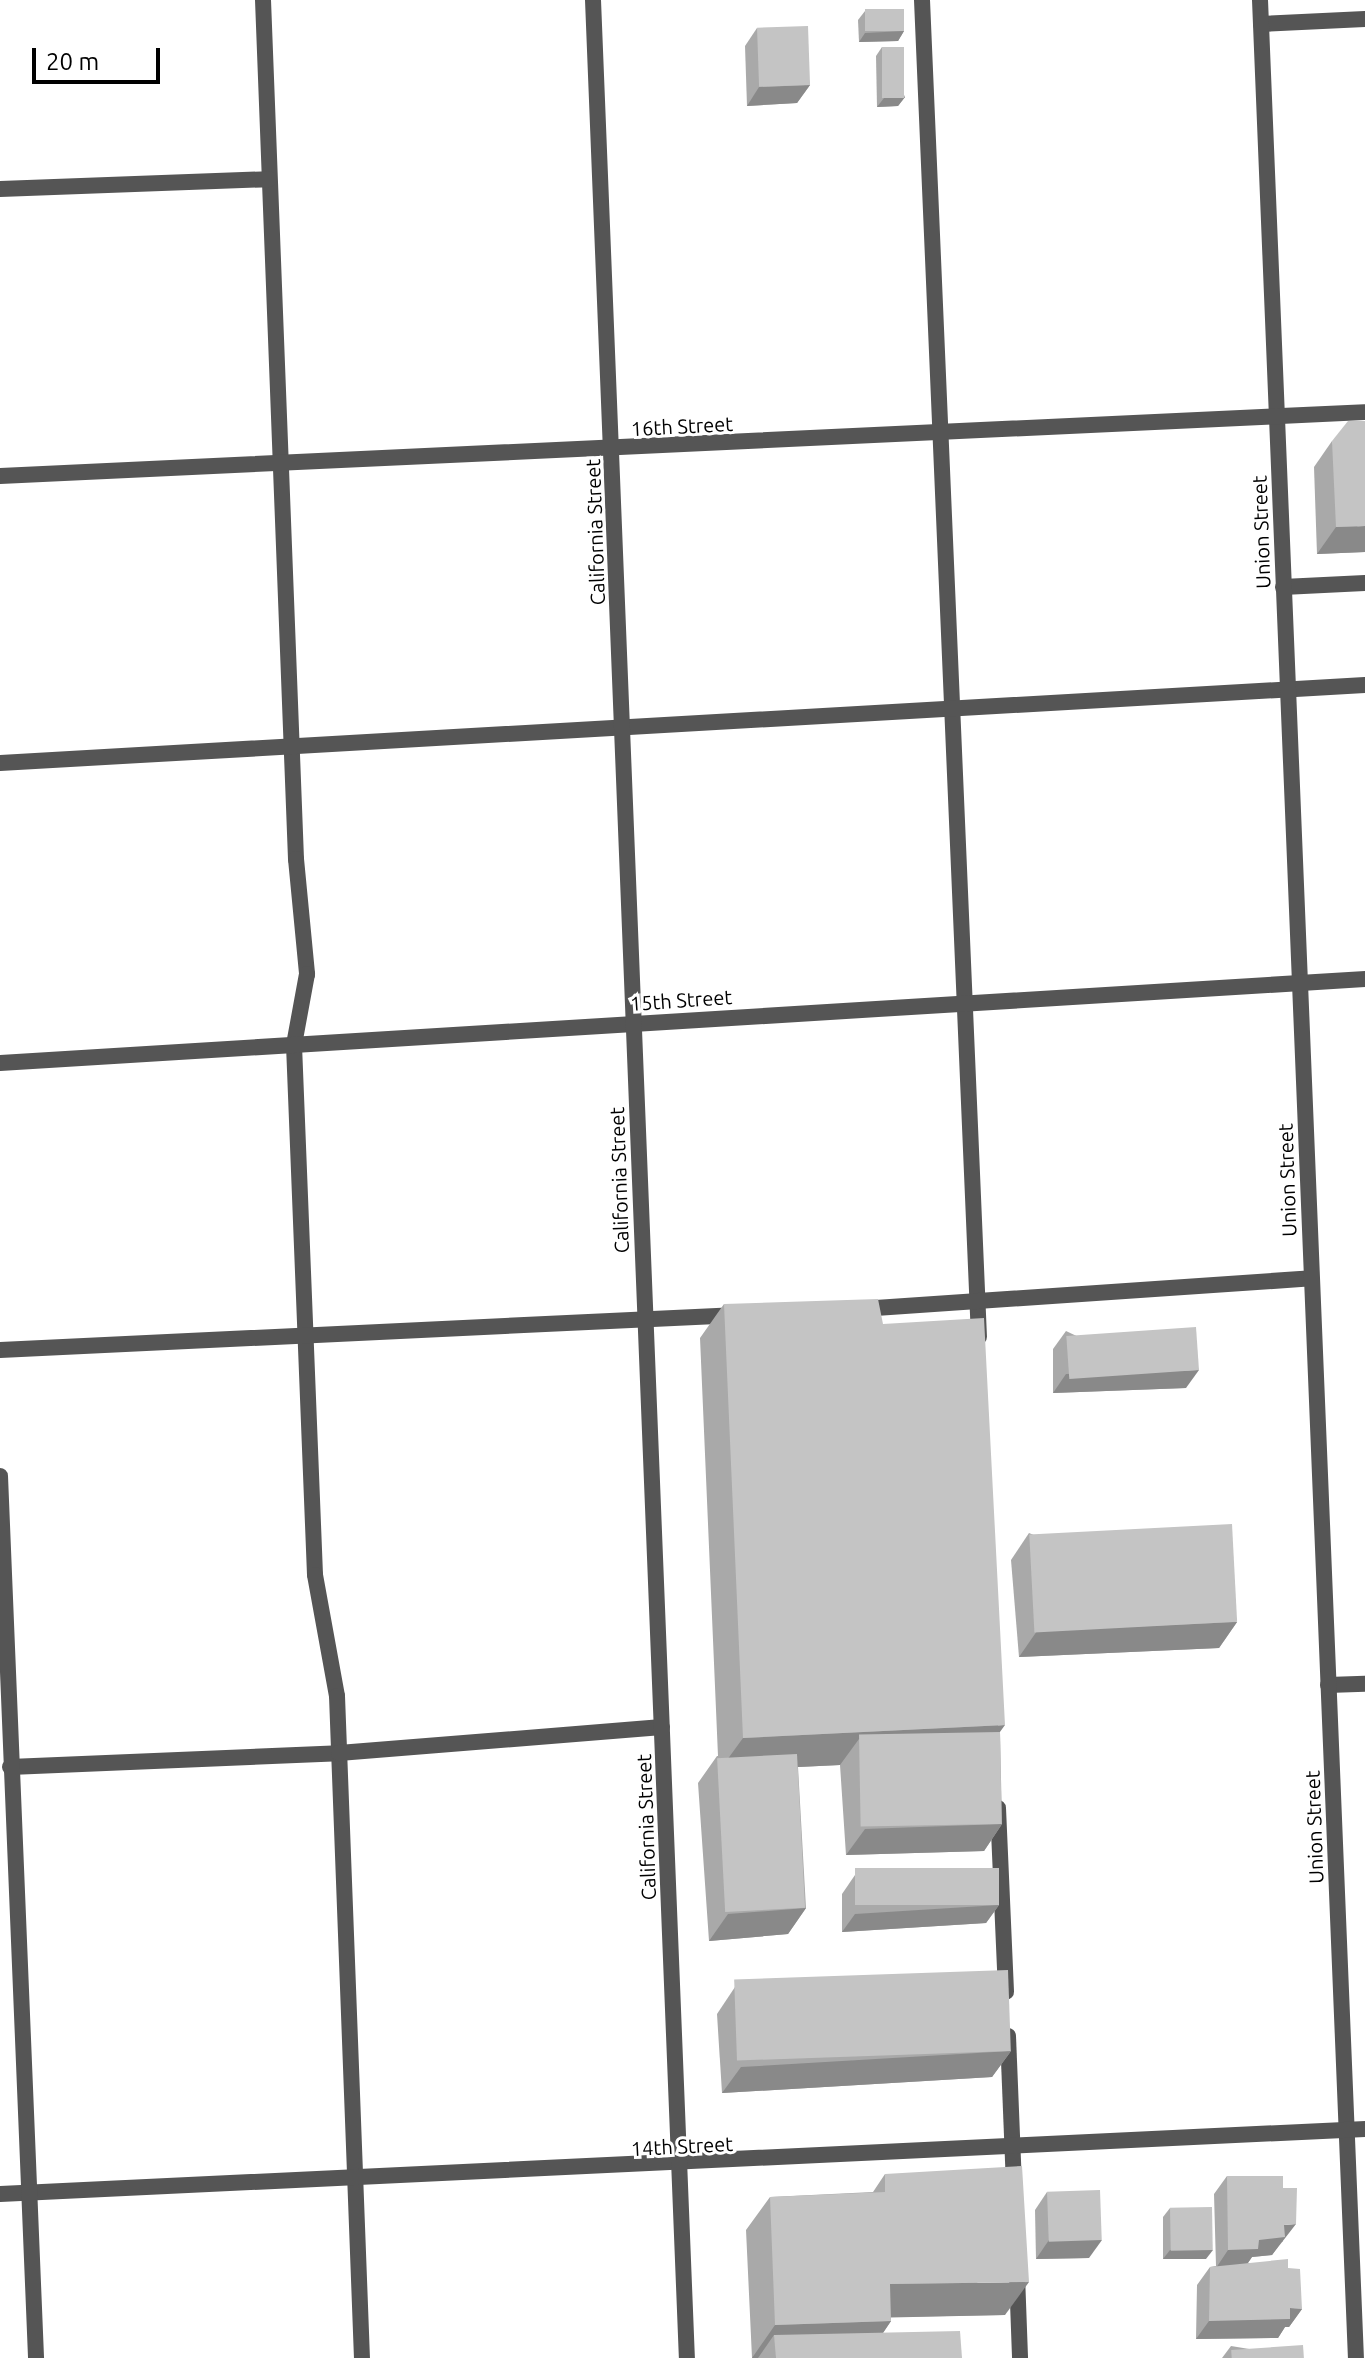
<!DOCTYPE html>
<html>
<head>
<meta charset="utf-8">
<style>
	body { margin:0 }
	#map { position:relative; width:1365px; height:2358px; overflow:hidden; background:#fff; font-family:Ubuntu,sans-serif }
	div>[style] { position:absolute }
	.service>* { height:16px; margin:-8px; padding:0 8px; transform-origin:8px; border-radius:8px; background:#555 }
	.minor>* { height:16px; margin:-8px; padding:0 8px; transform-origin:8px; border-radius:8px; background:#555 }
	.tertiary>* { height:16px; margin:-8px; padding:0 8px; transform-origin:8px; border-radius:8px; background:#555 }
	.wall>* { inset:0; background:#a9a9a9 }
	.shaded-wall>* { inset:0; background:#898989 }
	.building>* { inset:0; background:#c4c4c4; transform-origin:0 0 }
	span { translate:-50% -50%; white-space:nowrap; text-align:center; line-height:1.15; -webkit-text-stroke:6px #fff; paint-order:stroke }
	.street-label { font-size:20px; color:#000 }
	.scale { position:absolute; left:32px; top:48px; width:128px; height:36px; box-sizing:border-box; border:4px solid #000; border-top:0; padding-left:10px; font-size:24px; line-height:28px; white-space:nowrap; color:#000; -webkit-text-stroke:6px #fff; paint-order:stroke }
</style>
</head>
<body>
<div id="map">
	<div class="service">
		<i style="left:263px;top:0;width:860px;rotate:87.8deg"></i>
		<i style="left:296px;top:859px;width:116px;rotate:84.5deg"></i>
		<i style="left:307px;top:974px;width:72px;rotate:100.4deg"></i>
		<i style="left:294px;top:1045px;width:530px;rotate:87.73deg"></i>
		<i style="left:315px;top:1575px;width:123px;rotate:79.7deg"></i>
		<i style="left:337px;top:1696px;width:662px;rotate:87.84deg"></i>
		<i style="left:922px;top:0;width:1338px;rotate:87.56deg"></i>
		<i style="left:1261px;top:24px;width:104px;rotate:-2.8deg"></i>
		<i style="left:0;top:189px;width:269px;rotate:-2.1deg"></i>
		<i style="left:1283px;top:587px;width:82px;rotate:-2.8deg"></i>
		<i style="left:0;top:763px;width:1367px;rotate:-3.27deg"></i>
		<i style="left:861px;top:1309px;width:451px;rotate:-3.9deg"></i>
		<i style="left:0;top:1350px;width:739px;rotate:-2.72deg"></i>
		<i style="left:1328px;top:1685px;width:37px;rotate:-2deg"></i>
		<i style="left:10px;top:1767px;width:329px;rotate:-2.4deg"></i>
		<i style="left:339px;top:1753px;width:324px;rotate:-4.6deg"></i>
		<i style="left:998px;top:1808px;width:184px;rotate:87.5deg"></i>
		<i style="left:1008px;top:2036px;width:152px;rotate:87.7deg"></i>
		<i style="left:1017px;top:2275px;width:83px;rotate:87.9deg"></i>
	</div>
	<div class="minor">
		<i style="left:1260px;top:0;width:2360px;rotate:87.67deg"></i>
		<i style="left:0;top:1063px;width:1368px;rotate:-3.52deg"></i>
		<i style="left:0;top:2194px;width:1367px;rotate:-2.73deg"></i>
	</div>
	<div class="tertiary">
		<i style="left:593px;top:0;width:2360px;rotate:87.72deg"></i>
		<i style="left:0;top:476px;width:1366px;rotate:-2.68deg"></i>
		<i style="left:0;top:1476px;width:883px;rotate:87.66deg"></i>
	</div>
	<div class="wall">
		<i style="clip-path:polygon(865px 11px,904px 31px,898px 41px,859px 42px,858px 20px)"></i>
		<i style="clip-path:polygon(757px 28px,810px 85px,797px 103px,747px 106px,745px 46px)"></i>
		<i style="clip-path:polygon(882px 47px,905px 97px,898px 106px,877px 107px,876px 56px)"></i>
		<i style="clip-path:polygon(1332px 441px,1365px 552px,1317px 554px,1314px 467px)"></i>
		<i style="clip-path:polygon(724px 1304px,883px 1324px,1000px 1732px,1002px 1824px,984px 1851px,846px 1855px,840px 1765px,798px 1767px,806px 1908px,788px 1934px,709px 1941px,698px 1783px,717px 1756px,718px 1756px,700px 1338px)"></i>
		<i style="clip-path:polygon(1066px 1331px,1186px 1388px,1053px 1393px,1053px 1349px)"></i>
		<i style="clip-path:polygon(1029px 1533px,1237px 1622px,1219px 1648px,1019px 1657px,1011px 1560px)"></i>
		<i style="clip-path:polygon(855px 1875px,999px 1905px,986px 1923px,842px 1932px,842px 1894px)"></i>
		<i style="clip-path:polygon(735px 1987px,1011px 2051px,992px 2077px,722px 2093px,717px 2014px)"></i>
		<i style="clip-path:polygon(885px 2174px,1005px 2315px,891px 2317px,891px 2321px,883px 2333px,962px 2358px,752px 2358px,746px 2230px,770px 2197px,873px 2192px)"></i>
		<i style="clip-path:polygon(1227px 2176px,1283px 2242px,1281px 2242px,1272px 2255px,1252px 2257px,1248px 2263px,1288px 2268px,1302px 2309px,1289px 2327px,1285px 2327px,1278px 2338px,1196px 2339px,1197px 2285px,1210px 2267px,1216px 2266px,1214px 2194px)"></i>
		<i style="clip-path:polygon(1047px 2192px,1089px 2258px,1036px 2259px,1035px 2210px)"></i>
		<i style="clip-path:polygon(1170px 2208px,1206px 2259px,1163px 2259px,1163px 2217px)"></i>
		<i style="clip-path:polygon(1231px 2346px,1304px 2358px,1222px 2358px)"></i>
	</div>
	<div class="shaded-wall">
		<i style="clip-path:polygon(904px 31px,898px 41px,859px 42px,865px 33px)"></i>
		<i style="clip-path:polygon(810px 85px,797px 103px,747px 106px,759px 87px)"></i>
		<i style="clip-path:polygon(905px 97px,898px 106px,877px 107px,884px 98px)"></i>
		<i style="clip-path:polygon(1365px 526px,1365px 552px,1317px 554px,1336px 527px)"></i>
		<i style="clip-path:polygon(1199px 1370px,1186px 1388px,1053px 1393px,1066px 1374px)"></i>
		<i style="clip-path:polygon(1237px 1622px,1219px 1648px,1019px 1657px,1037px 1631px)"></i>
		<i style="clip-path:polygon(1005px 1725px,981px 1758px,859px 1739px,840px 1765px,719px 1771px,743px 1738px)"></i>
		<i style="clip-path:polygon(1002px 1824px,984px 1851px,846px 1855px,865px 1829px)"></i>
		<i style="clip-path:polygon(999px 1905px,986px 1923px,842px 1932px,855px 1914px)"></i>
		<i style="clip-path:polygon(806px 1908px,788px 1934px,709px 1941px,728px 1914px)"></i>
		<i style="clip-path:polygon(1011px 2051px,992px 2077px,722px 2093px,741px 2067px)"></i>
		<i style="clip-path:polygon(1296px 2224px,1272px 2255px,1252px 2257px,1245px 2267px,1216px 2268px,1228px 2250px,1259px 2240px,1284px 2225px)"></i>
		<i style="clip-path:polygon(1049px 2240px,1102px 2240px,1089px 2258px,1036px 2259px)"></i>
		<i style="clip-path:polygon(1170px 2250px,1213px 2250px,1206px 2259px,1163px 2259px)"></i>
		<i style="clip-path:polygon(1029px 2282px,1005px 2315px,867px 2318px,890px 2284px)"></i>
		<i style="clip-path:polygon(1290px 2308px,1302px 2309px,1289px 2327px,1285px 2327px,1278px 2338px,1196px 2339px,1209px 2321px)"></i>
		<i style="clip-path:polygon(891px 2321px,868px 2355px,774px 2335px,758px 2358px,752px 2358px,775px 2325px)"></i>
	</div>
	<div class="building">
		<i style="left:904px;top:9px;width:22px;height:39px;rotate:90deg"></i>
		<i style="left:808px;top:26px;width:59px;height:51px;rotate:88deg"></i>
		<i style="left:882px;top:47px;width:22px;height:51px"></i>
		<i style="clip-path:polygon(1348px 421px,1365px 421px,1365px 526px,1336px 527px,1332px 441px)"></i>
		<i style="clip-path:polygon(878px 1299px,883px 1324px,984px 1318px,1005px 1725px,743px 1738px,724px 1304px)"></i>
		<i style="left:1196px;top:1327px;width:43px;height:130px;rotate:86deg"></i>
		<i style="left:1232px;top:1524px;width:98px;height:203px;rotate:87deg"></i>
		<i style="left:1000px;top:1732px;width:92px;height:141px;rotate:89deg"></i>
		<i style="left:797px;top:1754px;width:154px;height:80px;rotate:87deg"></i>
		<i style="left:999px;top:1868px;width:37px;height:144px;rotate:90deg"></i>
		<i style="left:1008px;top:1970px;width:81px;height:274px;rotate:88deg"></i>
		<i style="clip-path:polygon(1022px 2166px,1029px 2282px,890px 2284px,891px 2321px,775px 2325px,770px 2197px,885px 2192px,885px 2174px)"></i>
		<i style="clip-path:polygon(1227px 2176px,1283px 2176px,1283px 2188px,1297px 2188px,1296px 2224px,1284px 2225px,1285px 2237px,1259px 2240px,1258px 2249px,1228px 2250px)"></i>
		<i style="left:1100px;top:2190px;width:50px;height:53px;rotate:88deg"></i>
		<i style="left:1212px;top:2207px;width:43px;height:42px;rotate:89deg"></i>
		<i style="clip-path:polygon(1288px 2259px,1288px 2268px,1300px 2269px,1302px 2309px,1290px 2308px,1290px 2319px,1209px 2321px,1210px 2267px)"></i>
		<i style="clip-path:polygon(960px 2331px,962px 2358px,776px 2358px,774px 2335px)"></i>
		<i style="left:1303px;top:2345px;width:13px;height:72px;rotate:86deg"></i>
	</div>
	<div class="street-label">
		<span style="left:682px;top:426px;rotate:-3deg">16th Street</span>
		<span style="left:595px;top:532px;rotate:-92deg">California Street</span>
		<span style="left:1261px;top:532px;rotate:-92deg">Union Street</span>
		<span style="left:681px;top:1000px;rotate:-4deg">15th Street</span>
		<span style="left:619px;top:1180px;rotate:-92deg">California Street</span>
		<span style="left:1287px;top:1180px;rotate:-92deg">Union Street</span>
		<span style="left:646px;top:1827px;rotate:-92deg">California Street</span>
		<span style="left:1314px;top:1827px;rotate:-92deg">Union Street</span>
		<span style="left:682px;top:2146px;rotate:-3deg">14th Street</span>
	</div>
	<div class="scale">20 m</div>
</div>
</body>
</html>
